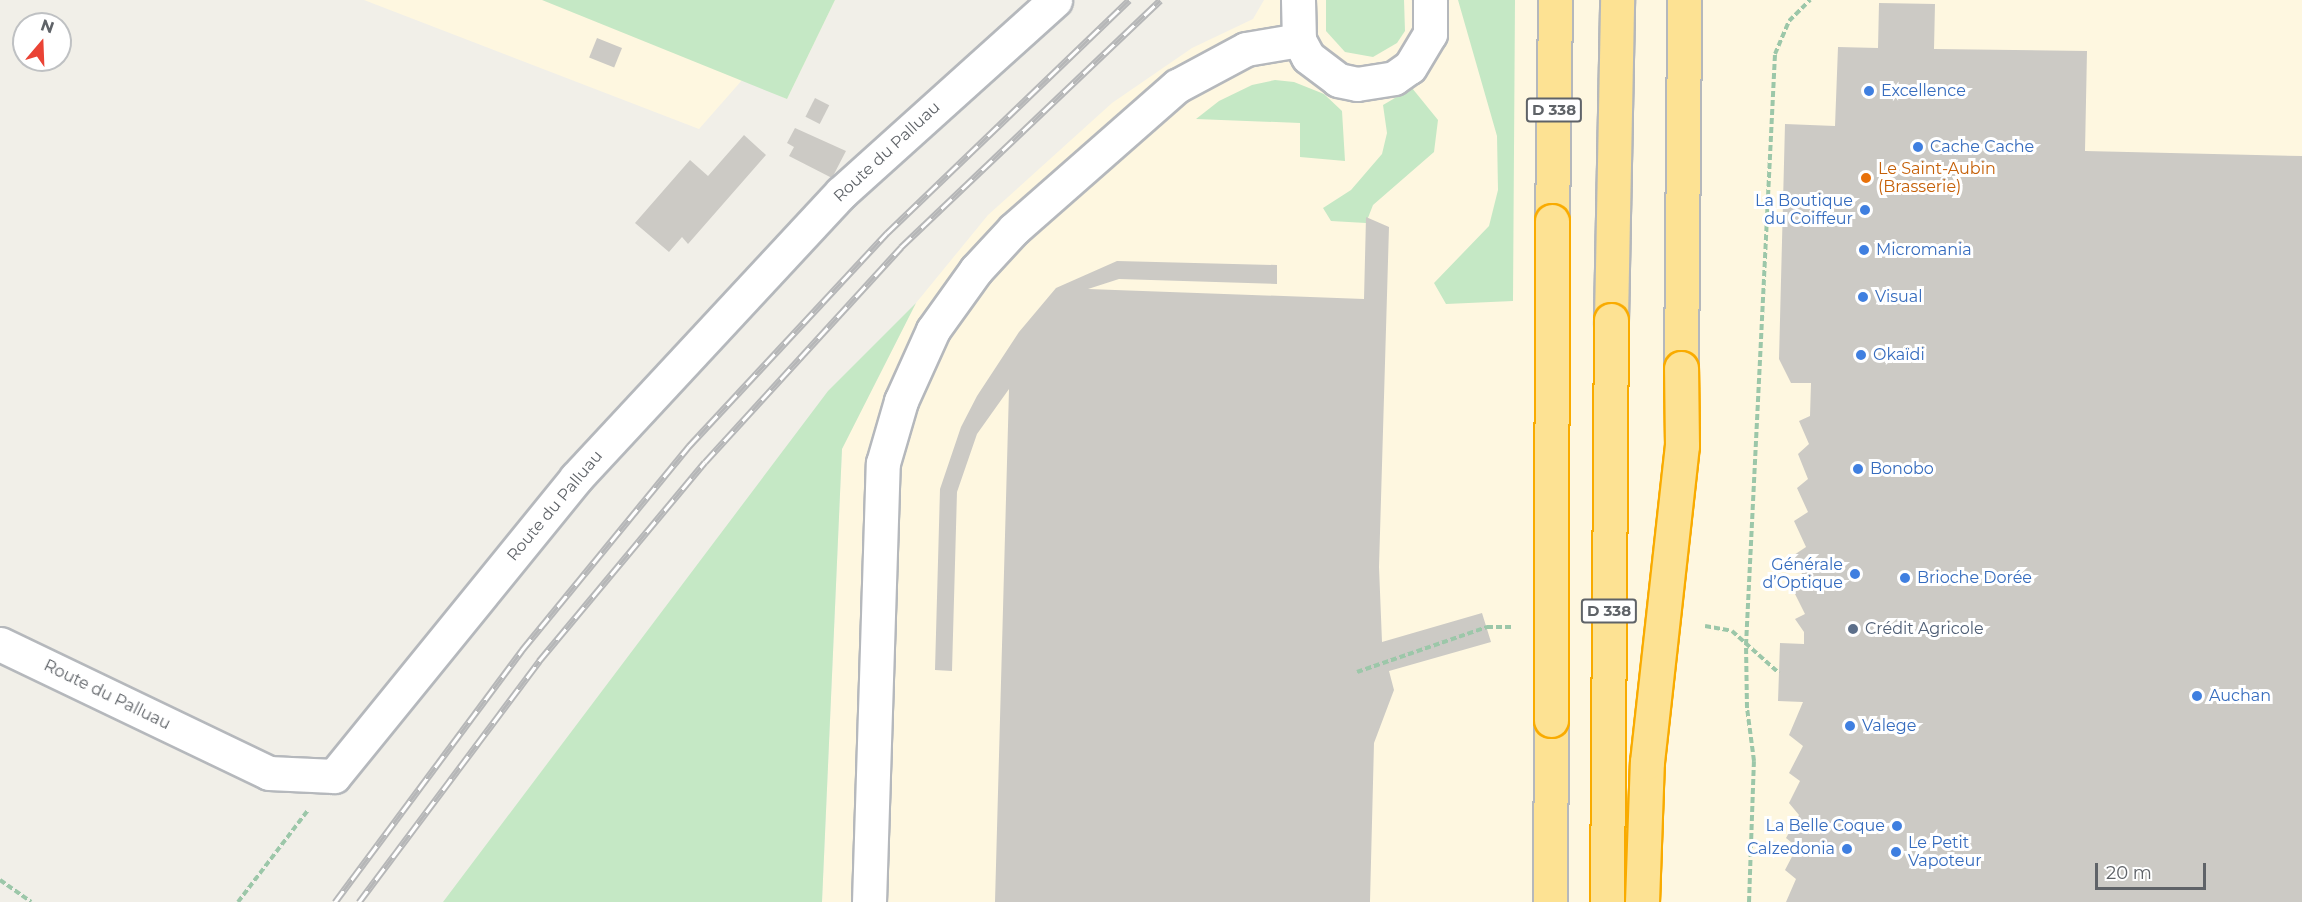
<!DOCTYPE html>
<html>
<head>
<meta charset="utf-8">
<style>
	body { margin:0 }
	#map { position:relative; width:2302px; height:902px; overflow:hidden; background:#f1efe8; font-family:Montserrat,sans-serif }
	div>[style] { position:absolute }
	.commercial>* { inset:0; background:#fef7e0 }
	.green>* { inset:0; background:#c5e8c5 }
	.building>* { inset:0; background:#cccac5; transform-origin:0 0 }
	.path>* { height:4px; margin-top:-2px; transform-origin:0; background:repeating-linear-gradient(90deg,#9cc7a9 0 6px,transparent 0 9px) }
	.roads { filter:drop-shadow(2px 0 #b5b8bc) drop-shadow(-2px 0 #b5b8bc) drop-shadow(0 2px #b5b8bc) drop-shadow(0 -2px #b5b8bc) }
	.minor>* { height:33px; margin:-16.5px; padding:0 16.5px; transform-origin:16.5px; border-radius:16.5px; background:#fff }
	.highway>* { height:33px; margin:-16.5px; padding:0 16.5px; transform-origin:16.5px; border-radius:16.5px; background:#fde293 }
	.rail>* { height:7px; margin-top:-3.5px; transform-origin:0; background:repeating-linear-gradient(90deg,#fff 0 14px,#b6b7b8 0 28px); box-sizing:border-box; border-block:2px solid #b6b7b8 }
	.bridges { filter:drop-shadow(2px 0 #f9ab00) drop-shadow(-2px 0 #f9ab00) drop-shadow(0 2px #f9ab00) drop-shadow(0 -2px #f9ab00) }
	.highway-bridge>* { height:33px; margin:-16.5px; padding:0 16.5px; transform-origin:16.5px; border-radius:16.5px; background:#fde293 }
	.dots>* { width:16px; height:16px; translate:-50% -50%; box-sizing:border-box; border:3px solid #fff; border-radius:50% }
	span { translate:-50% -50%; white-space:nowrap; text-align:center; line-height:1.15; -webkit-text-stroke:6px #fff; paint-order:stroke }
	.shield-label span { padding:2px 4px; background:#fff; border:2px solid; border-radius:4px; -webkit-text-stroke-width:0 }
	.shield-label { font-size:15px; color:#5f6368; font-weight:700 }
	.shop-label { font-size:16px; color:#366cbe }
	.left { translate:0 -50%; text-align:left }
	.right { translate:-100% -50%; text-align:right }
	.street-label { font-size:16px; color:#5f6368 }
	.food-label { font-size:16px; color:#c56008 }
	.service-label { font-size:16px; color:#4e5e75 }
	.north { position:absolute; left:12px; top:12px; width:60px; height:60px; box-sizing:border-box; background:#fff; border:2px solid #bfc1c3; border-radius:50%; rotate:19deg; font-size:16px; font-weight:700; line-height:24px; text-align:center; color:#5f6368 }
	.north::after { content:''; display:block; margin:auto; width:21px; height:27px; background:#ea4335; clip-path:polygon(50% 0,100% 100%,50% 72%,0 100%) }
	.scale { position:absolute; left:2095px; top:863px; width:111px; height:27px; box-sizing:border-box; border:3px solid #5f6368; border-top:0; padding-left:8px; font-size:18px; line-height:21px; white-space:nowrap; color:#5f6368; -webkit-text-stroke:4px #fff; paint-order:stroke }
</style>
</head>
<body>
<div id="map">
	<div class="commercial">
		<i style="clip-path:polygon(364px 0,835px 0,787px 99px,743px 79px,699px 129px)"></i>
		<i style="clip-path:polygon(1264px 0,2302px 0,2302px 902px,822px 902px,842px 448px,916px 303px,988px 215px,1112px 103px,1192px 48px,1253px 19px)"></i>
	</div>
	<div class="green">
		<i style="clip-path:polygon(542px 0,835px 0,787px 99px)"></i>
		<i style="clip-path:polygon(1326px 0,1404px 0,1405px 31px,1397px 43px,1373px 57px,1345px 52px,1326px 31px)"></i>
		<i style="clip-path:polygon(1458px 0,1515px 0,1513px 301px,1446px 304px,1434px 283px,1489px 226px,1498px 190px,1497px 136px)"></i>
		<i style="clip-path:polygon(1275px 80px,1294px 82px,1324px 94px,1342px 111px,1345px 161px,1300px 157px,1300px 123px,1196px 119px,1219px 101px,1252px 85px)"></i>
		<i style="clip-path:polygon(1412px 88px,1438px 120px,1434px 152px,1373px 205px,1366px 223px,1331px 221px,1323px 208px,1351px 190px,1382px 154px,1387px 133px,1383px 105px)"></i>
		<i style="clip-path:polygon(916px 303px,842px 449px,822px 902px,443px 902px,828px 391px)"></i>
	</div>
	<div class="building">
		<i style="clip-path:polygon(1879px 3px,1935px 4px,1934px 49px,2087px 51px,2085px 151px,2302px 156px,2302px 902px,1786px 902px,1796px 879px,1785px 870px,1797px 847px,1786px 838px,1799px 815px,1789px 803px,1800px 781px,1789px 773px,1803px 746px,1789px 735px,1803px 702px,1778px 701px,1780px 643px,1804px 644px,1804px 632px,1795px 619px,1805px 614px,1792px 588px,1805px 581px,1794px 555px,1806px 547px,1794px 521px,1808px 512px,1797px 488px,1808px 479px,1798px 454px,1809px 444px,1799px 421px,1810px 416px,1811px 383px,1791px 383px,1779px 359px,1785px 124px,1835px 126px,1838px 47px,1878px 48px)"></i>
		<i style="left:597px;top:38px;width:27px;height:21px;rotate:22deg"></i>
		<i style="left:815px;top:98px;width:16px;height:21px;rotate:27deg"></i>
		<i style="clip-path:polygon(795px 128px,846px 151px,832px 178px,789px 156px,794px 147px,787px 143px)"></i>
		<i style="clip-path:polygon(744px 135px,766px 155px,688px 244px,682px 237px,669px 252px,635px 223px,690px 160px,708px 176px)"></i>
		<i style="clip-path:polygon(1366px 217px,1389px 227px,1379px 567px,1382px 642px,1482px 613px,1491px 642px,1389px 671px,1394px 690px,1374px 743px,1370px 902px,995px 902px,1009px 389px,977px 434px,957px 492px,952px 671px,935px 670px,940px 489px,961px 427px,977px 396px,1019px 332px,1056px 288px,1117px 261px,1277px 265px,1277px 284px,1119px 279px,1088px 289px,1364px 299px)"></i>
	</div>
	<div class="path">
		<i style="left:1705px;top:626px;width:27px;rotate:10deg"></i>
		<i style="left:1732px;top:631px;width:63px;rotate:41.8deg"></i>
		<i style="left:1357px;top:672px;width:138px;rotate:-19.1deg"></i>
		<i style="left:1487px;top:627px;width:26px"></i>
		<i style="left:0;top:880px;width:38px;rotate:35deg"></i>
		<i style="left:238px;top:902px;width:116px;rotate:-52.7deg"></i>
		<i style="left:1749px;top:902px;width:141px;rotate:-88deg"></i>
		<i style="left:1754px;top:761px;width:53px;rotate:-97.5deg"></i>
		<i style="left:1747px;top:708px;width:63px;rotate:-90.9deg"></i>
		<i style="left:1746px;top:645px;width:592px;rotate:-87.19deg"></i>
		<i style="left:1775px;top:54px;width:36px;rotate:-67deg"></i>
		<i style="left:1789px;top:21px;width:30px;rotate:-45deg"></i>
	</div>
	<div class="roads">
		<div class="minor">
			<i style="left:1298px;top:0;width:40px;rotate:88.6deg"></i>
			<i style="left:1299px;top:40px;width:19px;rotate:62deg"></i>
			<i style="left:1308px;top:57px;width:38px;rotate:37deg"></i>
			<i style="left:1338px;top:80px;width:19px;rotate:12deg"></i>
			<i style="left:1357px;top:84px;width:37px;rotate:-9deg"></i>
			<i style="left:1394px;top:78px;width:19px;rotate:-35deg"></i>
			<i style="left:1410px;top:67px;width:39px;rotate:-59deg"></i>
			<i style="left:1430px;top:34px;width:34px;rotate:-90deg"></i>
			<i style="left:0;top:644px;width:298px;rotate:25.6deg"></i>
			<i style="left:269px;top:773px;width:65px;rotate:2.6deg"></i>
			<i style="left:334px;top:776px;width:384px;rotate:-50.9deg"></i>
			<i style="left:576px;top:478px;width:389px;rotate:-47.1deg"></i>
			<i style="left:841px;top:193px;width:288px;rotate:-42deg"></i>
			<i style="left:869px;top:902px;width:439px;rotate:-88.2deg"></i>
			<i style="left:883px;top:463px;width:65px;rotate:-73.8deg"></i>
			<i style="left:901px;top:401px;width:78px;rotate:-65.7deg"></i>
			<i style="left:933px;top:330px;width:74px;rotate:-54.4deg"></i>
			<i style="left:976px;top:270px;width:56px;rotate:-47.2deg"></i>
			<i style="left:1014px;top:229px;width:217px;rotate:-41.3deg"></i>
			<i style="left:1177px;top:86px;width:78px;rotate:-28.2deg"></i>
			<i style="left:1246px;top:49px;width:54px;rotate:-9.6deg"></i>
		</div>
		<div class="highway">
			<i style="left:1552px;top:221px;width:221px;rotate:-89.2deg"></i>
			<i style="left:1611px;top:320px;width:320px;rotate:-88.9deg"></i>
			<i style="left:1681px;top:368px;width:368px;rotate:-89.5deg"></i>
			<i style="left:1550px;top:902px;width:182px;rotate:-89.7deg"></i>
		</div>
	</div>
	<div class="rail">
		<i style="left:335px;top:902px;width:314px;rotate:-53.4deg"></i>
		<i style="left:522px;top:650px;width:264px;rotate:-50.7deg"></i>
		<i style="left:689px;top:446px;width:291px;rotate:-47.1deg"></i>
		<i style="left:887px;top:233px;width:336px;rotate:-43.9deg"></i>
		<i style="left:359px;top:902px;width:301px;rotate:-53.2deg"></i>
		<i style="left:539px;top:661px;width:259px;rotate:-50.2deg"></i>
		<i style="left:705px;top:462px;width:291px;rotate:-47.6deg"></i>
		<i style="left:901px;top:247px;width:358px;rotate:-43.6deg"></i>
	</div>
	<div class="bridges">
		<div class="highway-bridge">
			<i style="left:1551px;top:720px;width:499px;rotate:-89.9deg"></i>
			<i style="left:1607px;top:902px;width:582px;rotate:-89.61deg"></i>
			<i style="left:1642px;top:902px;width:140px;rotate:-88deg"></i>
			<i style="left:1647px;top:762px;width:318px;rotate:-83.7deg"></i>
			<i style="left:1682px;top:446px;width:78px;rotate:-90.7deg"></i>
		</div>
	</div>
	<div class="dots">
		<i style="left:1869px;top:91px;background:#3f7fe0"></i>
		<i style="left:1918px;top:147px;background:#3f7fe0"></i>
		<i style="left:1866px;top:178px;background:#e8710a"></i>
		<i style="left:1865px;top:210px;background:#3f7fe0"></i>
		<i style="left:1864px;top:250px;background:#3f7fe0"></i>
		<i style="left:1863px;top:297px;background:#3f7fe0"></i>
		<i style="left:1861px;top:355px;background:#3f7fe0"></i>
		<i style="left:1858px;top:469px;background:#3f7fe0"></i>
		<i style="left:1855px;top:574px;background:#3f7fe0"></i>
		<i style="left:1905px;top:578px;background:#3f7fe0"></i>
		<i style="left:1853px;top:629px;background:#5c6f8a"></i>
		<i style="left:2197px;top:696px;background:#3f7fe0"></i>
		<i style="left:1850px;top:726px;background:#3f7fe0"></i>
		<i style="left:1897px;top:826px;background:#3f7fe0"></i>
		<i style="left:1847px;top:849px;background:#3f7fe0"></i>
		<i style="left:1896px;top:852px;background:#3f7fe0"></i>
	</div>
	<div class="shield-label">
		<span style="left:1554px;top:110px">D 338</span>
		<span style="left:1609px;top:611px">D 338</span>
	</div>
	<div class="shop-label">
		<span class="left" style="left:1881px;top:91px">Excellence</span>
		<span class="left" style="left:1930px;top:147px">Cache Cache</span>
		<span class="right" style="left:1853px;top:210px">La Boutique<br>du Coiffeur</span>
		<span class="left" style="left:1876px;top:250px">Micromania</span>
		<span class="left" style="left:1875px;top:297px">Visual</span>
		<span class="left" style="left:1873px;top:355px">Okaïdi</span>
		<span class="left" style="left:1870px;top:469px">Bonobo</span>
		<span class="right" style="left:1843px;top:574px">Générale<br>d’Optique</span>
		<span class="left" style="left:1917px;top:578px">Brioche Dorée</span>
		<span class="left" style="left:2209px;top:696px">Auchan</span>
		<span class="left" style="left:1862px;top:726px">Valege</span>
		<span class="right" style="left:1885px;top:826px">La Belle Coque</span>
		<span class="left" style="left:1908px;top:852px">Le Petit<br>Vapoteur</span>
		<span class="right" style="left:1835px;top:849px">Calzedonia</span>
	</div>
	<div class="street-label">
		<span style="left:887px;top:152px;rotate:-43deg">Route du Palluau</span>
		<span style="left:555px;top:506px;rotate:-50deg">Route du Palluau</span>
		<span style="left:107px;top:695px;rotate:26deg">Route du Palluau</span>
	</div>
	<div class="food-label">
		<span class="left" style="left:1878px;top:178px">Le Saint-Aubin<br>(Brasserie)</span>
	</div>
	<div class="service-label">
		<span class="left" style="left:1865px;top:629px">Crédit Agricole</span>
	</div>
	<div class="north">N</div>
	<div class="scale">20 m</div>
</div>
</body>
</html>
